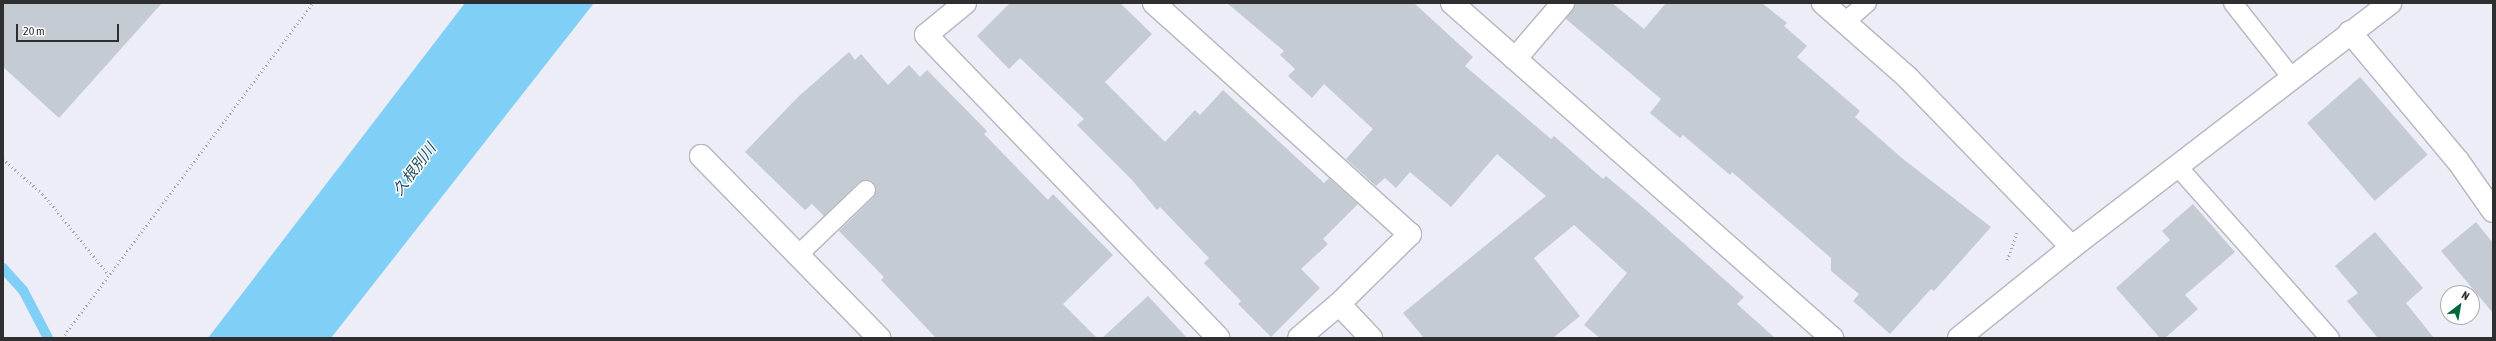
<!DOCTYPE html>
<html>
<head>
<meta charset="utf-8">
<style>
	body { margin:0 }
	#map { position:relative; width:2496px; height:341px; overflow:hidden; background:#ecedf6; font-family:"Asap Condensed","Noto Sans JP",sans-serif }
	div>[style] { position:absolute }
	.water>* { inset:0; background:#7fcff6 }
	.stream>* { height:10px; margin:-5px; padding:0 5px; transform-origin:5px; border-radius:5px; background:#7fcff6 }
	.building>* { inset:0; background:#c5cbd3; transform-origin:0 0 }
	.path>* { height:2.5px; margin-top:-1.25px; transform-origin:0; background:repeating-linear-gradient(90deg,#a6a7ae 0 1px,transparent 0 4px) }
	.roads { filter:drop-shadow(1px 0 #b5b6bf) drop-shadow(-1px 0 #b5b6bf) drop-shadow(0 1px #b5b6bf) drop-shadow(0 -1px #b5b6bf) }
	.lane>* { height:18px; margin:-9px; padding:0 9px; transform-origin:9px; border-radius:9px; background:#fff }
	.street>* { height:22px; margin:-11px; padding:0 11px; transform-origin:11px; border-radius:11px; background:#fff }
	.secondary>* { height:22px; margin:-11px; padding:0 11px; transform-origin:11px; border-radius:11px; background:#fff }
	span { translate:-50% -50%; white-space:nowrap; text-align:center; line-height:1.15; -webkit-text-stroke:3px #fff; paint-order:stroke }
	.water-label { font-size:15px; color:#204d61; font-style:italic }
	.frame { position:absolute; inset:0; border:4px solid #2f2f32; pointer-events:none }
	.north { position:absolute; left:2440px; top:285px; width:40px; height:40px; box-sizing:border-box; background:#fff; border:1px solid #acacad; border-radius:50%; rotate:31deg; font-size:11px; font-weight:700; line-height:16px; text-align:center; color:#2f2f32 }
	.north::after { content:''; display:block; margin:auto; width:14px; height:18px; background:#00673d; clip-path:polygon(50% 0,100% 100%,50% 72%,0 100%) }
	.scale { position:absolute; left:16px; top:24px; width:103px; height:18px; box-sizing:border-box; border:2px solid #2f2f32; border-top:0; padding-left:5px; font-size:12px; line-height:14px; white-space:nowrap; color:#2f2f32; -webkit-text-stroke:3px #fff; paint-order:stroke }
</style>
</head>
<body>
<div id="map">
	<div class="water">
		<i style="clip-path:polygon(465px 3px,594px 3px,331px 338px,208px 338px)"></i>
	</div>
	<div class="stream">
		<i style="left:3px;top:268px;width:30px;rotate:48deg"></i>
		<i style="left:23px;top:290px;width:54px;rotate:62.5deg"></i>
	</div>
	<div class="building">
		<i style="clip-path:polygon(3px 3px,162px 3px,59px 118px,3px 67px)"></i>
		<i style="clip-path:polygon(1010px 3px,1120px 3px,1152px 34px,1105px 82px,1165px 142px,1195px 110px,1200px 115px,1223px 90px,1324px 183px,1329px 178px,1358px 204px,1323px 239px,1328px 244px,1301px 269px,1320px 288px,1271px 337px,1238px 304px,1241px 301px,1204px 263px,1209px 258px,1160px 207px,1157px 210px,1132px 180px,1077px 125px,1084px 119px,1020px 58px,1009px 69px,977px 36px)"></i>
		<i style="clip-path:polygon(1227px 3px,1414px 3px,1473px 57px,1465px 66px,1551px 139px,1554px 136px,1603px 179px,1606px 176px,1644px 208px,1744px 297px,1737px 304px,1775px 338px,1600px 338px,1584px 325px,1627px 273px,1574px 225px,1534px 258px,1580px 316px,1553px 338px,1424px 338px,1403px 313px,1546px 196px,1497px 154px,1451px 207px,1410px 172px,1396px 188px,1385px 178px,1376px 186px,1346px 159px,1373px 129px,1324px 84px,1312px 98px,1288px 76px,1295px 69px,1280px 55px,1284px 51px)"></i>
		<i style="clip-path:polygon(1575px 3px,1612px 3px,1644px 29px,1666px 3px,1762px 3px,1787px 23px,1784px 26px,1807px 46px,1797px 57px,1860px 111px,1855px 117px,1903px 159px,1991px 227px,1934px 291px,1931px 289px,1890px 334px,1853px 301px,1859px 294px,1831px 271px,1831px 258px,1732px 172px,1730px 175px,1683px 135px,1680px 138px,1650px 113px,1661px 99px,1566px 19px)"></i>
		<i style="clip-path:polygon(849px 52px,855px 60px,861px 54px,888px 85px,909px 65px,920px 77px,927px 70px,987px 131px,984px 134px,1048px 200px,1053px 194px,1113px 255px,1063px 304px,1097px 338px,936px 338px,881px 280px,884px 277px,839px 231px,874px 197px,876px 188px,873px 182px,869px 180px,859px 182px,824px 216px,812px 204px,805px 210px,745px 152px,798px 97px)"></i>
		<i style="left:2360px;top:77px;width:103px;height:70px;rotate:49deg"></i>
		<i style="clip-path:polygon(2193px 204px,2235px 252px,2185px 295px,2198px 309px,2165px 338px,2160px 338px,2116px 288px,2170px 240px,2162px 231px)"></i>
		<i style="clip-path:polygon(2476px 222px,2493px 243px,2493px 313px,2441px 251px)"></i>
		<i style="clip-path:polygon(2375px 232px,2423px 288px,2406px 303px,2434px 338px,2378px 338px,2347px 301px,2358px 293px,2335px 266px)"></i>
		<i style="clip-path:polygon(1148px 296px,1187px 338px,1102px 338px)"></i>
	</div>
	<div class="path">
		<i style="left:3px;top:159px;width:53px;rotate:41.2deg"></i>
		<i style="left:43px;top:194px;width:104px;rotate:50.8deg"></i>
		<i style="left:2007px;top:260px;width:29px;rotate:-70deg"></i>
		<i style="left:62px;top:338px;width:419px;rotate:-53.2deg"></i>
	</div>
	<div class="roads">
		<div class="lane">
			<i style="left:2233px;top:3px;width:95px;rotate:51.8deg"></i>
			<i style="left:1845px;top:22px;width:29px;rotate:-41deg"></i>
			<i style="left:2178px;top:167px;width:229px;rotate:48.4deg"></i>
			<i style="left:798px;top:255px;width:94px;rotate:-43.7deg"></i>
		</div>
		<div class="street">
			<i style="left:965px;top:3px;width:50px;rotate:140.6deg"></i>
			<i style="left:926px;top:35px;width:421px;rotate:46deg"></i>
			<i style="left:1154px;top:3px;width:345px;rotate:42.1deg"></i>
			<i style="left:1410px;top:234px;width:100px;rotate:135.4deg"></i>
			<i style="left:1339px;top:304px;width:52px;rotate:139.6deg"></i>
			<i style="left:1452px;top:3px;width:507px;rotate:41.4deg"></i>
			<i style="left:2350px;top:32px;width:168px;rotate:50.1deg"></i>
			<i style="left:2458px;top:161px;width:61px;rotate:55deg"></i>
			<i style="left:1515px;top:59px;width:74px;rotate:-49.4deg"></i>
			<i style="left:701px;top:156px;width:255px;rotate:45.6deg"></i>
			<i style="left:1339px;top:304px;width:47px;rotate:46.7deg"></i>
		</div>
		<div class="secondary">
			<i style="left:1823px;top:3px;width:112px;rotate:41.4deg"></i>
			<i style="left:1907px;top:77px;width:237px;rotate:45.9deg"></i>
			<i style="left:1959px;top:338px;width:145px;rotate:-38.8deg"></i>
			<i style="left:2072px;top:247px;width:401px;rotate:-37.5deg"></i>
		</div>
	</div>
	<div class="water-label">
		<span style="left:414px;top:169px;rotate:-53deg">久根別川</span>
	</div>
	<div class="frame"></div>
	<div class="north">N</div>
	<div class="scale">20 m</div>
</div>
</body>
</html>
